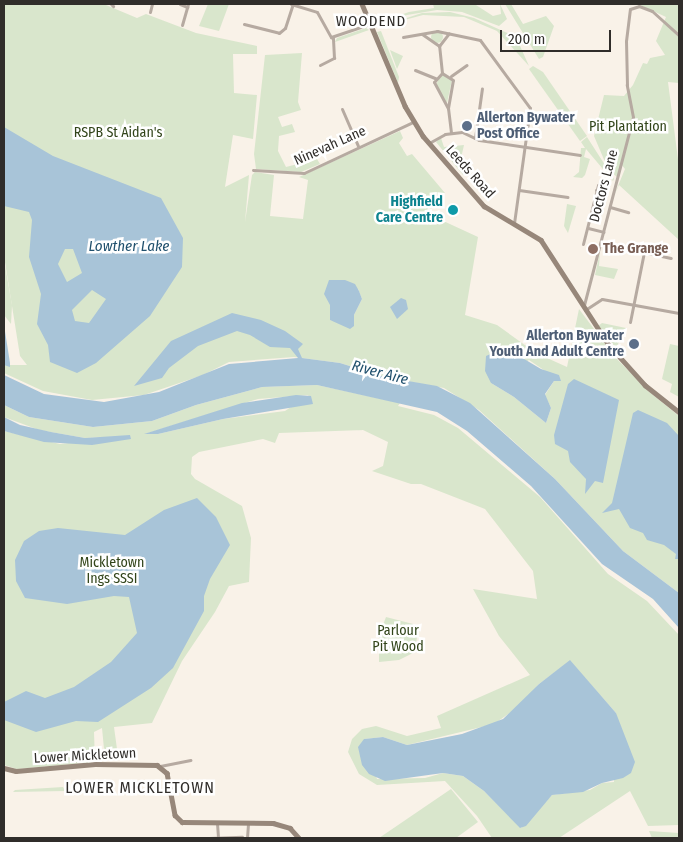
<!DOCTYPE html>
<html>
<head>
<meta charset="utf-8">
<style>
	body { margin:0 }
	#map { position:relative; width:683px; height:842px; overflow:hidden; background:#f9f2e8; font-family:"Fira Sans Condensed",sans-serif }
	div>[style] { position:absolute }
	.green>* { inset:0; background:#d9e6cc }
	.round { border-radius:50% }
	.water>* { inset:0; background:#a8c4d8 }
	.street>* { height:3px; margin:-1.5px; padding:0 1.5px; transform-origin:1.5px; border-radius:1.5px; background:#b6aaa1 }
	.secondary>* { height:4.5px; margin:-2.25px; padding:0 2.25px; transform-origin:2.25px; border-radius:2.25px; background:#97877a }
	.dots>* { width:14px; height:14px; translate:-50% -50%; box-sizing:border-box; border:2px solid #fff; border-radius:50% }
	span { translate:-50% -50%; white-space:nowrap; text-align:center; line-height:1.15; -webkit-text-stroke:5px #fff; paint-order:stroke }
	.service-label { font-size:14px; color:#4e5e75; font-weight:700 }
	.left { translate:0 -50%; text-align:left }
	.right { translate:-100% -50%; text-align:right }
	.park-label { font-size:14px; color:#314419 }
	.street-label { font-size:14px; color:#302d2a }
	.culture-label { font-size:14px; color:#0d838f; font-weight:700 }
	.education-label { font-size:14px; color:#785e54; font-weight:700 }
	.neighbourhood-label { font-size:15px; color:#302d2a; letter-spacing:1px }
	.water-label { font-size:15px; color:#20506d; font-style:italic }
	.quarter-label { font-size:16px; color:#302d2a; letter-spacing:1px }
	.frame { position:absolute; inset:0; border:5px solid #302d2a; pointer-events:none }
	.scale { position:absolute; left:500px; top:30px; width:111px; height:22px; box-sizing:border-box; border:2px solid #302d2a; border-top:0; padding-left:6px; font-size:15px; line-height:18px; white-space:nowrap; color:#302d2a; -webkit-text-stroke:4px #fff; paint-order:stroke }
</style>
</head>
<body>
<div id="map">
	<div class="green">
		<i style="clip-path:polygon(evenodd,4px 4px,106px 5px,137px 18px,146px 14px,196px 33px,257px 46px,257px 54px,233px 54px,234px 93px,257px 95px,253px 139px,233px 135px,225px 187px,249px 175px,245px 222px,252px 175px,255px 172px,274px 175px,270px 216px,303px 219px,308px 180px,299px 177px,400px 131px,403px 138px,399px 143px,407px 156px,412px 154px,445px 193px,430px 203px,426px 213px,478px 237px,465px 315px,497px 325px,536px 353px,567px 367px,579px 309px,615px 357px,648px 391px,679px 416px,679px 593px,623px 551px,555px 479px,479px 410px,444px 388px,385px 377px,340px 363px,294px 357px,229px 362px,203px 375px,144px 395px,92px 400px,43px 391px,4px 373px,4px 365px,27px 365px,20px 356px,4px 256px,4px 4px,358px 289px,362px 299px,354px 315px,354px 326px,330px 320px,330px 305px,358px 289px,4px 4px,529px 360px,560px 381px,554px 381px,545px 395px,551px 408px,546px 423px,514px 397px,491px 383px,529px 360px)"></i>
		<i style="clip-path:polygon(208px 4px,229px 4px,219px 31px,199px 26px)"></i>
		<i style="clip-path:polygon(433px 4px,476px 5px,493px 16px,501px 14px,500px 4px,507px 19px,499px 26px,462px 12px,437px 10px,407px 15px,381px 24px,380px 22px,409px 12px,434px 8px)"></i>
		<i style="clip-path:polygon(505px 4px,511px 4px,523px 24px,546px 16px,554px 26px,543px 57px,539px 59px)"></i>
		<i style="clip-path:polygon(638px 4px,679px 4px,679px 83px,668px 82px,679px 167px,679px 240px,619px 185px,613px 198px,625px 169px,621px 164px,617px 177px,608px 169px,594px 136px,604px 95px,624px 96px,633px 85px,643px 63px,647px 64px,650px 58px,665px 55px,656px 41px,666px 17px)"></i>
		<i style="clip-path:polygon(450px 12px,474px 18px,516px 37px,529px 66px,497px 31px,464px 17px,423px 15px,382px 26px,422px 13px)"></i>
		<i style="clip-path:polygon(366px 28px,369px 30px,335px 42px,337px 38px)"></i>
		<i class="round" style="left:431px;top:31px;width:12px;height:12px"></i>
		<i style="clip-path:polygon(381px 31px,399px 77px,398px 83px,377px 32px)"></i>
		<i style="clip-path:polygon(390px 50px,403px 56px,397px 69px)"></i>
		<i style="clip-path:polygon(302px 53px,298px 102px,301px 110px,278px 117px,282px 127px,292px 124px,295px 132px,279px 136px,278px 151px,286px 167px,317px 159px,320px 164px,301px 172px,256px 169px,254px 154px,265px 55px)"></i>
		<i style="clip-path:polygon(533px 66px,543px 72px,587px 136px,580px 141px,536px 79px,529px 69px)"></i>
		<i style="clip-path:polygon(441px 74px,452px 80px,447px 103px,436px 85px)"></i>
		<i style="clip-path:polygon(587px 137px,614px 179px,613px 181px,586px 149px,584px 157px,590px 159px,585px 175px,582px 178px,573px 177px,579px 172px,581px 148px,585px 148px,581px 142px)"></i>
		<i style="clip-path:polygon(441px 138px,444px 147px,464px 145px,459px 167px,471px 171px,463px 175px,436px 142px)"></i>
		<i style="clip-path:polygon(567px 204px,576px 206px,568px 233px,564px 226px)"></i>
		<i style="clip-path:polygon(600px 252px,599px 266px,618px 269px,614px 279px,595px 275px)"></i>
		<i style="clip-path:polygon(4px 260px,12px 305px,11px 324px,4px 315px)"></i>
		<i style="clip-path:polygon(602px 323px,626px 328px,616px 348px,598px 326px)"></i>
		<i style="clip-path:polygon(670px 344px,679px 346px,679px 397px,670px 392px,672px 384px,662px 379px)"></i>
		<i style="clip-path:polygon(evenodd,317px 385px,400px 403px,398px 406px,434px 415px,458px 428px,540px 497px,608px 574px,647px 601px,679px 635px,679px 825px,648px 826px,630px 791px,559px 838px,492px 838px,477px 816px,445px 781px,377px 785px,359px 774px,348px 752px,352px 739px,362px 729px,376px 726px,407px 736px,441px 728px,437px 716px,530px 675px,499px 636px,473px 589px,537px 599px,533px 571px,485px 509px,421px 484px,411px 484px,372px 471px,383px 466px,388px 442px,363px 430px,279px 433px,275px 443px,263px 439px,199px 452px,192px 457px,191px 474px,195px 479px,242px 506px,251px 538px,249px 582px,229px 586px,215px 612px,182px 661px,152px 723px,114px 727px,117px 749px,104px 749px,102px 728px,94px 732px,95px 762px,17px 769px,4px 765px,4px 431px,60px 444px,130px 436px,85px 438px,39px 430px,4px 417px,4px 405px,29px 417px,93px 427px,152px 421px,196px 405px,262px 387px,317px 385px,309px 395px,285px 411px,223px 419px,158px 434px,145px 434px,258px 399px,309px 395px,317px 385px,570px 661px,616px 713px,614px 782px,602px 783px,590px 790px,552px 795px,521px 828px,484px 791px,463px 776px,443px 773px,425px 778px,377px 779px,364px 739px,383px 737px,407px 745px,494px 724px,517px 708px,539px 684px,570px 661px)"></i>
		<i style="clip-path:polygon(386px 617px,413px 624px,417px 637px,415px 652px,399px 660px,379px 662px,379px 635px)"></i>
		<i style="clip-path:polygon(63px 787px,65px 791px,13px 792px,15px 790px)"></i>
		<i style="clip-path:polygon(451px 789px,478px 822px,456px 838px,379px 838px)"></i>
		<i style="clip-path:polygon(649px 831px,679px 833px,679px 838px,652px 838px)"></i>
	</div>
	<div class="water">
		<i style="clip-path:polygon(evenodd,4px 127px,53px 156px,161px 198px,183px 238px,182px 267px,150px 316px,96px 363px,77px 373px,50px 362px,48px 345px,37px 324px,41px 294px,29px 257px,32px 220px,29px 212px,4px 206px,4px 127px,65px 249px,73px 249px,82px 273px,67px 282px,58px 264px,65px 249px,4px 127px,92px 290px,106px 299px,89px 323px,75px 321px,72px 310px,92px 290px)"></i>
		<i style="clip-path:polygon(329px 280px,345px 280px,355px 284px,359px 291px,362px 299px,354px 315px,354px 326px,350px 329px,330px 320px,330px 305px,324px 294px)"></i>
		<i style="clip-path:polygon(401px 298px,406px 300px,408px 309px,397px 319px,390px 307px)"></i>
		<i style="clip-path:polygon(232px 313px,261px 320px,285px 331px,303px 344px,298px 349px,302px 358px,340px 363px,385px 377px,437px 386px,470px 403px,555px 479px,623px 551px,679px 593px,679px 628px,653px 599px,602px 564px,531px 486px,467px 431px,437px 412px,317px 385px,262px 387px,196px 405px,152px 421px,93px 427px,29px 417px,4px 405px,4px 375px,44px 394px,104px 402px,159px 392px,229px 364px,298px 358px,290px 348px,270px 347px,250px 335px,237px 331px,198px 346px,169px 368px,162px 378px,134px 386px,171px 341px)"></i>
		<i style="clip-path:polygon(4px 325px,10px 363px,10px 367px,4px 365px)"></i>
		<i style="clip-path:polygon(495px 352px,514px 353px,541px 369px,559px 375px,561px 381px,554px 381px,545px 394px,551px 408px,546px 423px,514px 397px,491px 383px,485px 371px,486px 356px)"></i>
		<i style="clip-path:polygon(574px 379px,619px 400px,603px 483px,595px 481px,585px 494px,586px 479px,570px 462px,568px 451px,555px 444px,554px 435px,568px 384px)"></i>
		<i style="clip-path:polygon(296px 395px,311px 396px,313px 404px,223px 419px,158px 434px,144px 434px,242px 403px)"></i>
		<i style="clip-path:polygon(638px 410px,667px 423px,679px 436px,679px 559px,675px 559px,676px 554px,664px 545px,647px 540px,643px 533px,630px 528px,619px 509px,602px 513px,612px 503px,633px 413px)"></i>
		<i style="clip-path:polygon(4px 417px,20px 425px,51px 432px,85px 438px,130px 435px,131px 439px,92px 445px,44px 442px,4px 431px)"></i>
		<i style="clip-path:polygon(197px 498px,216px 517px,230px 545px,210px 579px,204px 596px,204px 611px,173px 668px,151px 688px,98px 722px,76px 721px,36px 732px,4px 720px,4px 702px,26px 691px,45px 698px,74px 687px,111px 662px,137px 633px,129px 597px,114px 596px,67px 604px,25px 598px,16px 581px,15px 560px,24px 541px,39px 531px,58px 528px,125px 535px,164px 510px)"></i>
		<i style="clip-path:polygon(570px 660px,616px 713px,635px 762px,631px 773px,623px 778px,602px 783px,583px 792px,552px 795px,526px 826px,520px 828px,484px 791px,463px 776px,443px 773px,385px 781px,369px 774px,362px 765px,358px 747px,364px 739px,383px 737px,407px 745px,462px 734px,503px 719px,539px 684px)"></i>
	</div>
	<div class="street">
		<i style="left:111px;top:4px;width:3px;rotate:45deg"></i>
		<i style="left:180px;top:4px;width:8px;rotate:23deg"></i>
		<i style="left:291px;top:4px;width:27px;rotate:17deg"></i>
		<i style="left:317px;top:12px;width:29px;rotate:61deg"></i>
		<i style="left:331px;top:37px;width:59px;rotate:-18.7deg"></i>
		<i style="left:150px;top:12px;width:8px;rotate:-76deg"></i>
		<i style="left:244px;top:24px;width:36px;rotate:14deg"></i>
		<i style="left:279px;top:33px;width:8px;rotate:-40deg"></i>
		<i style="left:285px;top:28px;width:25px;rotate:-72deg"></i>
		<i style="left:182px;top:25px;width:22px;rotate:-74deg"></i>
		<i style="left:422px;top:34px;width:21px;rotate:35deg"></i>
		<i style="left:403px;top:37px;width:35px;rotate:-10deg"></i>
		<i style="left:437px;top:31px;width:44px;rotate:11.8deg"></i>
		<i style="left:480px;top:40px;width:84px;rotate:53.7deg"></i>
		<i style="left:530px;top:108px;width:117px;rotate:97.9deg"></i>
		<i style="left:320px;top:65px;width:16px;rotate:-27deg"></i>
		<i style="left:334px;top:58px;width:21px;rotate:-93deg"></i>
		<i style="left:415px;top:70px;width:22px;rotate:22deg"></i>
		<i style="left:442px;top:73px;width:27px;rotate:-96deg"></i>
		<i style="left:439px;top:46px;width:16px;rotate:-52deg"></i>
		<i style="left:451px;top:76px;width:19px;rotate:-35deg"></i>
		<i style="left:448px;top:108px;width:28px;rotate:-80deg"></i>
		<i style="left:453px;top:80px;width:13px;rotate:-148deg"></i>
		<i style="left:442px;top:73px;width:12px;rotate:132deg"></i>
		<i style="left:434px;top:82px;width:30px;rotate:62deg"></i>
		<i style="left:448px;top:108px;width:25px;rotate:83deg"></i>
		<i style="left:342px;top:109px;width:40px;rotate:66.6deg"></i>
		<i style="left:475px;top:138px;width:50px;rotate:-82deg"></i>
		<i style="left:429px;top:143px;width:18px;rotate:-29deg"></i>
		<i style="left:445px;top:134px;width:17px;rotate:-7deg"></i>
		<i style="left:462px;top:132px;width:19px;rotate:25deg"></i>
		<i style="left:479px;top:140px;width:102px;rotate:8.4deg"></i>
		<i style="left:253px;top:170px;width:51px;rotate:3.4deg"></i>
		<i style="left:304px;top:173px;width:120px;rotate:-25.1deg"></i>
		<i style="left:519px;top:190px;width:49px;rotate:8.3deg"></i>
		<i style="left:596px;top:190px;width:6px;rotate:18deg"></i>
		<i style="left:610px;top:207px;width:19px;rotate:16deg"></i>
		<i style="left:588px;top:228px;width:16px;rotate:14deg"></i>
		<i style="left:583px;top:244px;width:61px;rotate:-75.7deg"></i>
		<i style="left:615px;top:246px;width:57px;rotate:12.1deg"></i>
		<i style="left:584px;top:305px;width:194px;rotate:-75.4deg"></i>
		<i style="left:633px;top:117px;width:33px;rotate:-101deg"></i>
		<i style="left:627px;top:85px;width:44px;rotate:-91.3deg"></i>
		<i style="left:626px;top:41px;width:32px;rotate:-83deg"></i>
		<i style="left:630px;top:9px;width:9px;rotate:-18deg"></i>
		<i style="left:639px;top:6px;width:14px;rotate:21deg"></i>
		<i style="left:652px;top:11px;width:36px;rotate:42deg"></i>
		<i style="left:585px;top:310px;width:20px;rotate:-33deg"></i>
		<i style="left:602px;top:299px;width:78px;rotate:10.3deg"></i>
		<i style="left:630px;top:322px;width:71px;rotate:-78.7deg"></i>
		<i style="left:160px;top:766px;width:31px;rotate:-11deg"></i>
		<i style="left:217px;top:823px;width:15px;rotate:86deg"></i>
		<i style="left:209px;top:838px;width:33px;rotate:-2deg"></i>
		<i style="left:247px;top:838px;width:16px;rotate:-86deg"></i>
	</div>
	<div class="secondary">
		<i style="left:362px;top:4px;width:111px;rotate:67.1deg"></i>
		<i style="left:405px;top:106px;width:35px;rotate:59deg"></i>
		<i style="left:423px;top:136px;width:93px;rotate:48.9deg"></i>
		<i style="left:484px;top:206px;width:66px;rotate:30.8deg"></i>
		<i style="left:541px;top:240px;width:125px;rotate:57.1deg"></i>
		<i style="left:609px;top:345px;width:54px;rotate:48deg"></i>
		<i style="left:645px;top:385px;width:43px;rotate:38.5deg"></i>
		<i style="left:4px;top:768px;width:12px;rotate:14deg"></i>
		<i style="left:16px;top:771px;width:79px;rotate:-5.1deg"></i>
		<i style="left:95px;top:764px;width:62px;rotate:0.9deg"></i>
		<i style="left:157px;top:765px;width:13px;rotate:39deg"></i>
		<i style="left:167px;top:773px;width:43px;rotate:79.2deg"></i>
		<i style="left:175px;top:815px;width:10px;rotate:45deg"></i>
		<i style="left:182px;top:822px;width:91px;rotate:0.6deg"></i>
		<i style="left:273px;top:823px;width:18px;rotate:16deg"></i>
		<i style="left:290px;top:828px;width:13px;rotate:48deg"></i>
	</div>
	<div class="dots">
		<i style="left:467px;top:126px;background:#5c6f8a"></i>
		<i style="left:453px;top:210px;background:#0f9aa8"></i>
		<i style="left:593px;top:249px;background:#8d6e63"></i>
		<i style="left:634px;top:344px;background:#5c6f8a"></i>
	</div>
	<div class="service-label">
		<span class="left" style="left:477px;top:126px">Allerton Bywater<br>Post Office</span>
		<span class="right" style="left:624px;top:344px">Allerton Bywater<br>Youth And Adult Centre</span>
	</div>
	<div class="park-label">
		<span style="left:628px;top:127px">Pit Plantation</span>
		<span style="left:118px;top:133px">RSPB St Aidan's</span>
		<span style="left:112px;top:571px">Mickletown<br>Ings SSSI</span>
		<span style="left:398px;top:639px">Parlour<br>Pit Wood</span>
	</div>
	<div class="street-label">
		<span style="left:330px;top:146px;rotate:-24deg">Ninevah Lane</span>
		<span style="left:470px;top:172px;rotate:48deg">Leeds Road</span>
		<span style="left:604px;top:186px;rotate:-75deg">Doctors Lane</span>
		<span style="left:85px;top:756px;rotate:-3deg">Lower Mickletown</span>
	</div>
	<div class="culture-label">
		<span class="right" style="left:443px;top:210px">Highfield<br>Care Centre</span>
	</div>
	<div class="education-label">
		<span class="left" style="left:603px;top:249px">The Grange</span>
	</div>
	<div class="neighbourhood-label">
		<span style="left:371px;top:22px">WOODEND</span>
	</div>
	<div class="water-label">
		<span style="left:129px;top:247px">Lowther Lake</span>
		<span style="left:380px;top:373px;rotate:15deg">River Aire</span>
	</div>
	<div class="quarter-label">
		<span style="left:140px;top:788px">LOWER MICKLETOWN</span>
	</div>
	<div class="frame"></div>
	<div class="scale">200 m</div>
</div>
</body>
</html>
